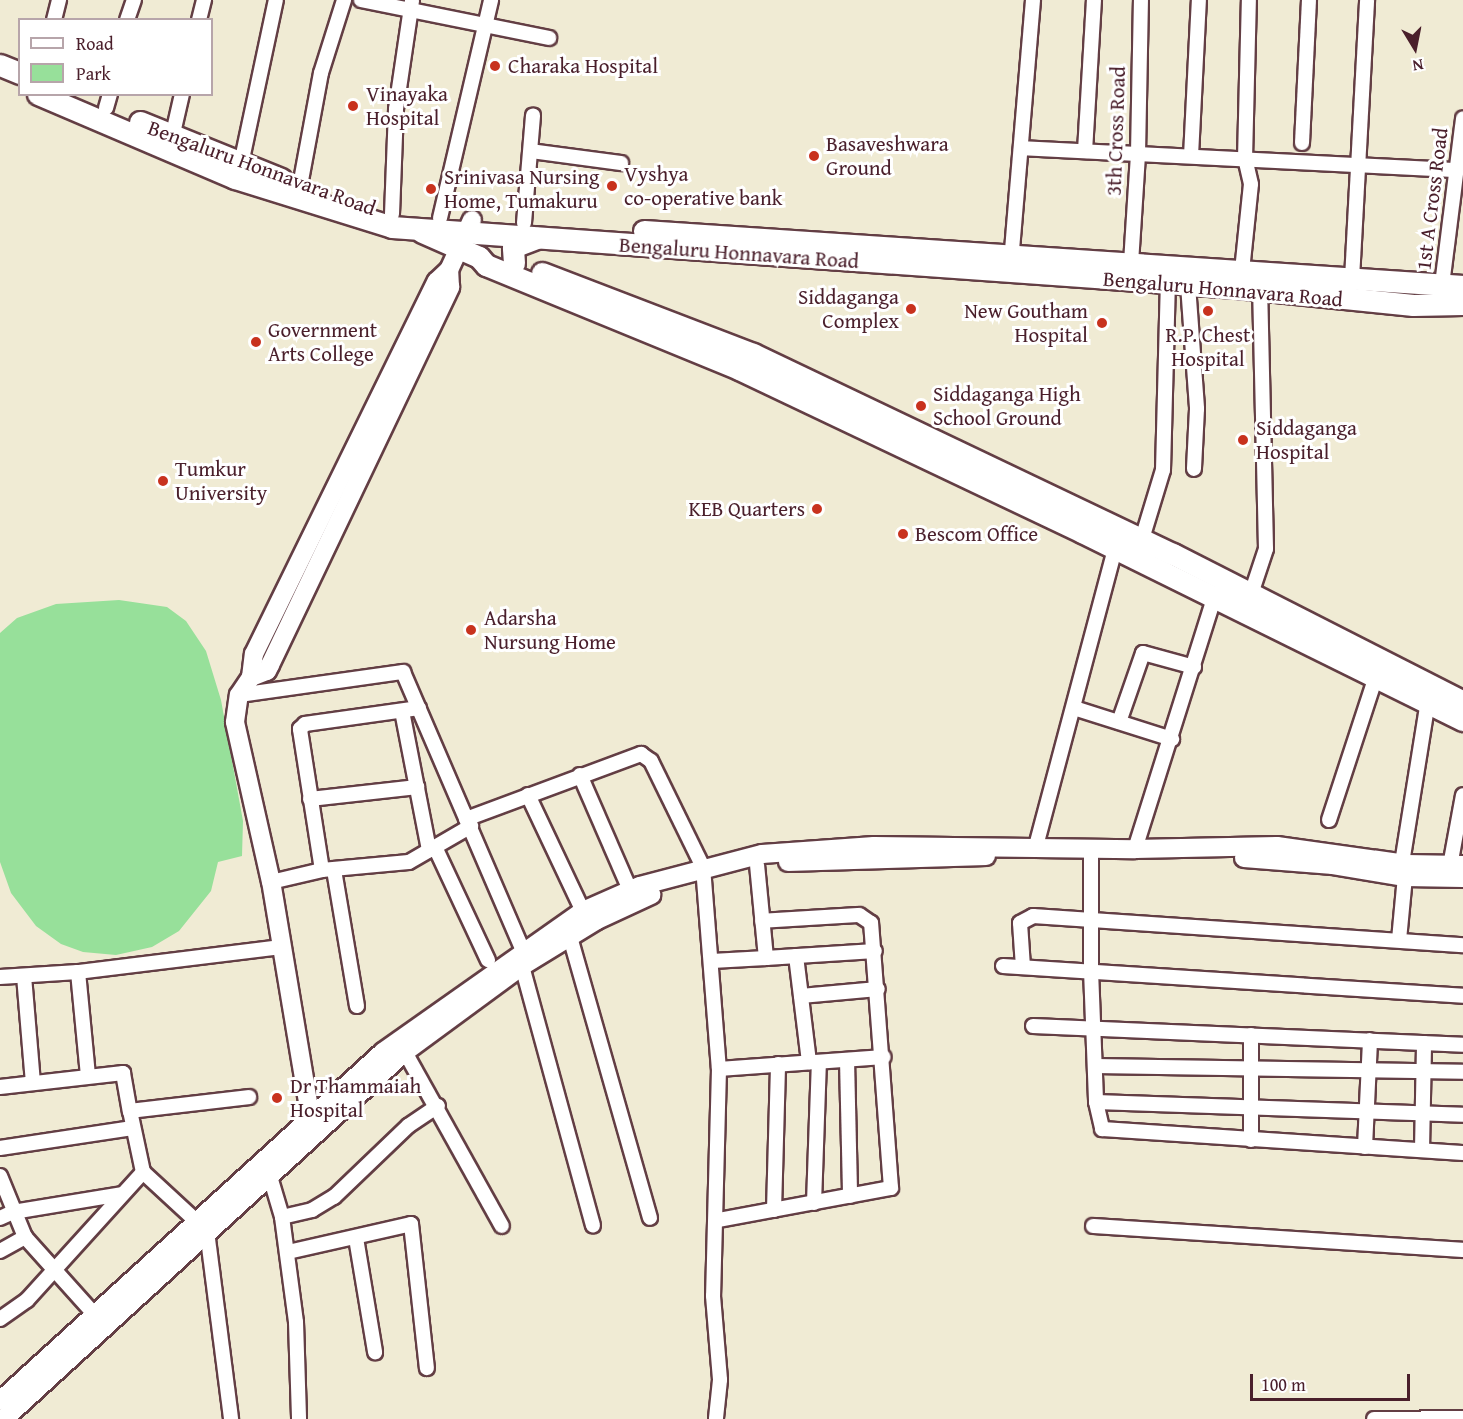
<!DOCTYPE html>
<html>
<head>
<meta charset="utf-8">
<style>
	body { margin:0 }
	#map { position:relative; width:1463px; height:1419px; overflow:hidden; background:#f0ebd4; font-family:"Gentium Book Plus",serif }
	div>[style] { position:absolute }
	.green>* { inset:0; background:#97e09a }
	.roads { filter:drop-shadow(2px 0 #633e44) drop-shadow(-2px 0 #633e44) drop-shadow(0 2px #633e44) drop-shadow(0 -2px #633e44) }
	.minor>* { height:14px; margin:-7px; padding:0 7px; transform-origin:7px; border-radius:7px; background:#fff }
	.secondary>* { height:18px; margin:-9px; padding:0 9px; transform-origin:9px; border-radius:9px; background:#fff }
	.primary>* { height:21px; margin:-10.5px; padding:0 10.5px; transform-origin:10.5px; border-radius:10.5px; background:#fff }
	.dots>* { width:16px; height:16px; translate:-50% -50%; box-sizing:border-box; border:3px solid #fff; border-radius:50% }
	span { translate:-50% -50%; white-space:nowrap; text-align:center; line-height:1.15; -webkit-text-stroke:6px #fff; paint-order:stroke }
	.poi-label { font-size:21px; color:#4a1f2b }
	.left { translate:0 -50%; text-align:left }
	.right { translate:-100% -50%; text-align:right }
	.street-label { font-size:21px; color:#4a1f2b }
	.legend { position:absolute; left:18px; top:18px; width:195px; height:78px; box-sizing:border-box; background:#fff; border:2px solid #b7a5aa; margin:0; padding:8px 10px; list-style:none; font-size:18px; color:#4a1f2b }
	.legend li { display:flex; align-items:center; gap:12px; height:30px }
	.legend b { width:30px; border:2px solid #b7a5aa }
	.north { position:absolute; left:1385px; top:18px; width:60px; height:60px; -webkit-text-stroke:4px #fff; paint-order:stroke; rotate:170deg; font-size:16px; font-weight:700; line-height:24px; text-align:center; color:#4a1f2b }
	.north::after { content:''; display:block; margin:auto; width:21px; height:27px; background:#4a1f2b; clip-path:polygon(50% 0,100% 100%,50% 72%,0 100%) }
	.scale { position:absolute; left:1250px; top:1374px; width:160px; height:27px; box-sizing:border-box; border:3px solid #4a1f2b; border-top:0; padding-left:8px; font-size:18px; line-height:21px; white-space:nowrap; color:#4a1f2b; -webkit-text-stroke:4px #fff; paint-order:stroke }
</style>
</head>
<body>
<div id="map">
	<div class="green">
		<i style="clip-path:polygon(119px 600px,167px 607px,186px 621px,206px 651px,221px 700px,243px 821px,242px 856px,218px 862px,211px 891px,179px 931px,152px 947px,116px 955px,83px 952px,61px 944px,36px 926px,11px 893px,0 862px,0 633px,17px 618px,56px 604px)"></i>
	</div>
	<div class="roads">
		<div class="minor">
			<i style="left:361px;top:0;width:192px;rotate:11.4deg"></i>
			<i style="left:54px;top:20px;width:21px;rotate:-76deg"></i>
			<i style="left:127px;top:20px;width:21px;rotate:-71deg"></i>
			<i style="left:199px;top:20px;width:21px;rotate:-76deg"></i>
			<i style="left:106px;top:108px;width:15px;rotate:-74deg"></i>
			<i style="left:171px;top:142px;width:49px;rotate:-77.1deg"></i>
			<i style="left:1302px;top:143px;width:143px;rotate:-87.2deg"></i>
			<i style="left:1021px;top:148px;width:436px;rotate:2.9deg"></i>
			<i style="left:531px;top:151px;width:91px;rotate:7.6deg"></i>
			<i style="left:1085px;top:151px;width:151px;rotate:-86.6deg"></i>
			<i style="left:1191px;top:156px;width:156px;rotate:-87.1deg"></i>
			<i style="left:241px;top:164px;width:168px;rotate:-78deg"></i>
			<i style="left:300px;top:186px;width:115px;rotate:-79.5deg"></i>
			<i style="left:321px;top:73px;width:77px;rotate:-72.5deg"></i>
			<i style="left:392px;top:214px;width:105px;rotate:-87.8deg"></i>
			<i style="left:396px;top:109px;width:110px;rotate:-81.6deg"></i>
			<i style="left:440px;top:218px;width:224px;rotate:-76.8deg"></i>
			<i style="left:524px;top:223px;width:108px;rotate:-85.2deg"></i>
			<i style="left:1011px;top:262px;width:263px;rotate:-85.2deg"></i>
			<i style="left:1131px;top:263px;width:109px;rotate:-86.3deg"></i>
			<i style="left:1138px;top:154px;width:154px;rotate:-88.9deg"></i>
			<i style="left:1242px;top:271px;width:87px;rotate:-84.1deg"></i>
			<i style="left:1251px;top:184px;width:26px;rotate:-103deg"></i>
			<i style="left:1245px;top:159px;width:159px;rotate:-88.6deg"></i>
			<i style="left:1352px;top:279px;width:279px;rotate:-86.9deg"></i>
			<i style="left:1188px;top:285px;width:124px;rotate:85.8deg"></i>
			<i style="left:1197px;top:409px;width:60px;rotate:92.9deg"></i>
			<i style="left:1442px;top:285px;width:168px;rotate:-82.8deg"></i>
			<i style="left:1142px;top:539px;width:72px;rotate:-73.1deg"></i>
			<i style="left:1163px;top:470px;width:186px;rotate:-88.5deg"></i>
			<i style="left:1249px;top:600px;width:54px;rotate:-71.6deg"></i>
			<i style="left:1266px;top:549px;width:259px;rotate:-91.3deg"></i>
			<i style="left:239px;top:695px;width:166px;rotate:-8deg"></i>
			<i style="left:403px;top:672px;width:304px;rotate:66.7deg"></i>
			<i style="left:1074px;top:708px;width:103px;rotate:17.6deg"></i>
			<i style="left:402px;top:711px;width:142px;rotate:79deg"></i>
			<i style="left:1119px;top:722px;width:73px;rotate:-70.8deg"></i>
			<i style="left:1143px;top:653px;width:53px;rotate:15.4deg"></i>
			<i style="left:580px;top:775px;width:125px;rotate:66.5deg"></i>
			<i style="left:528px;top:795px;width:138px;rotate:64.7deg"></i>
			<i style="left:310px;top:799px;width:108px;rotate:-6.4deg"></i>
			<i style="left:466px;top:819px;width:187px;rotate:-20.4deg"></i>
			<i style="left:641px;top:754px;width:12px;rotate:35deg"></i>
			<i style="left:651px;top:761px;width:118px;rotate:63.9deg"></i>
			<i style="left:703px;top:867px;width:203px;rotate:85.5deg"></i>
			<i style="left:719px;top:1069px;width:227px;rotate:91.5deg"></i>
			<i style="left:713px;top:1296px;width:84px;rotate:85.2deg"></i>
			<i style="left:720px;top:1380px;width:39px;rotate:96deg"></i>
			<i style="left:1329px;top:820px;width:151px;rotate:-71.9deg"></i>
			<i style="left:1036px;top:846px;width:307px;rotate:-75.1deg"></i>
			<i style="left:435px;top:847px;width:125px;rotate:64.9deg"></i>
			<i style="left:1091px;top:848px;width:122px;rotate:90deg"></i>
			<i style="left:1091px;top:970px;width:132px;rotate:87.8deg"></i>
			<i style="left:1096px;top:1102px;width:28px;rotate:77deg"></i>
			<i style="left:1102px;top:1129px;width:362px;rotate:3.8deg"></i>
			<i style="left:1135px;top:849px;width:263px;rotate:-72.5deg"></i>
			<i style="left:1402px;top:863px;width:164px;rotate:-80.9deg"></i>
			<i style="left:1450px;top:866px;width:72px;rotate:-79.6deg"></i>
			<i style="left:322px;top:870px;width:143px;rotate:-98.9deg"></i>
			<i style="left:300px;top:729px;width:7px;rotate:-45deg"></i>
			<i style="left:305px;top:724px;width:115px;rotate:-8deg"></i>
			<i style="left:334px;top:870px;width:138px;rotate:80.4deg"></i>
			<i style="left:271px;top:882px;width:52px;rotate:-13.2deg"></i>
			<i style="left:322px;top:870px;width:87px;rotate:-5.3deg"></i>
			<i style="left:409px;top:862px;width:72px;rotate:-30.1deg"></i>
			<i style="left:570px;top:937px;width:292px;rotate:74.1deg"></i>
			<i style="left:1399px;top:940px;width:63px;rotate:-84.6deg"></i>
			<i style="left:796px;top:956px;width:107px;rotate:83deg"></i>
			<i style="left:766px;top:958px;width:109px;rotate:-3.7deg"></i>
			<i style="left:712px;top:961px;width:54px;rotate:-3.2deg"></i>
			<i style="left:766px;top:958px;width:93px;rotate:-95.5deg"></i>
			<i style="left:522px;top:966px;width:269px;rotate:74.7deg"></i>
			<i style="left:1003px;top:966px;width:461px;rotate:3.7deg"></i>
			<i style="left:1023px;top:967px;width:44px;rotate:-93.9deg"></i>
			<i style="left:1020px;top:923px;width:15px;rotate:-28deg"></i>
			<i style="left:1033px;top:916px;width:431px;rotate:3.9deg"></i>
			<i style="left:78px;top:972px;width:104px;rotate:84.5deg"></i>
			<i style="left:24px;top:976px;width:107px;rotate:85.2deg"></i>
			<i style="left:0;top:977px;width:78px;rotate:-3.7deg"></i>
			<i style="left:78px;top:972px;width:206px;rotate:-7deg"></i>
			<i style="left:801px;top:996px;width:77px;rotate:-5.2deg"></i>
			<i style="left:1033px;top:1026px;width:430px;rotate:2.5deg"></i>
			<i style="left:405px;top:1052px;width:199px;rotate:60.9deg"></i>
			<i style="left:847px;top:1060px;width:136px;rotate:88.7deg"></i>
			<i style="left:1095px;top:1066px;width:368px;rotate:0.9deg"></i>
			<i style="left:719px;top:1069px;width:165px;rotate:-4.2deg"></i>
			<i style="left:0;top:1087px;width:124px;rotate:-6.5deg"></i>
			<i style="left:123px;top:1073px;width:39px;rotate:80deg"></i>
			<i style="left:1096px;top:1102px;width:367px;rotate:2deg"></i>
			<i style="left:1251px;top:1140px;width:105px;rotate:-90deg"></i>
			<i style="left:1365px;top:1147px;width:107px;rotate:-87.3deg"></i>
			<i style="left:0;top:1148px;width:134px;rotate:-8.6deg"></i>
			<i style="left:1422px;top:1150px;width:107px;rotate:-88.9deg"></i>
			<i style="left:143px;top:1172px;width:87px;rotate:42.7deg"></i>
			<i style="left:207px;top:1231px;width:190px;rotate:82.7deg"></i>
			<i style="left:269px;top:1173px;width:46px;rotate:73.5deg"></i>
			<i style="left:282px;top:1217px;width:31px;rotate:-13deg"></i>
			<i style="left:312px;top:1210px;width:26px;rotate:-31deg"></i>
			<i style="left:334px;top:1197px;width:103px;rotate:-43.8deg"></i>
			<i style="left:408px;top:1126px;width:36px;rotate:-34deg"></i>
			<i style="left:0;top:1176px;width:66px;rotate:67.7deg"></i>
			<i style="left:25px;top:1237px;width:105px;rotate:48.1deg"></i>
			<i style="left:814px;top:1203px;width:141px;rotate:-88deg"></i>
			<i style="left:774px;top:1210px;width:146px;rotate:-88.4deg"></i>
			<i style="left:282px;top:1217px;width:106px;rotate:82.4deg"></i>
			<i style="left:296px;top:1322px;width:97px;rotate:88.2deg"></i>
			<i style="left:0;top:1218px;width:14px;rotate:-25deg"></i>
			<i style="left:13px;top:1212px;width:110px;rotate:-9.4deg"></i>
			<i style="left:718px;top:1220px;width:176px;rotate:-10.5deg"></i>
			<i style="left:891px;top:1188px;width:266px;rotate:-94.3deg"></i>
			<i style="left:871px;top:923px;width:14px;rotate:-146deg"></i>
			<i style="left:859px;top:915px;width:97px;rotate:176.5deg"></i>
			<i style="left:1093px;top:1226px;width:371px;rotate:3.7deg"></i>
			<i style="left:356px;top:1238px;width:116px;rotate:80.5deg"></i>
			<i style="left:0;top:1251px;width:29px;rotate:-29deg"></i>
			<i style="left:288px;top:1252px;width:126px;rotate:-12.8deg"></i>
			<i style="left:411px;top:1224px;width:145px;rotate:83.7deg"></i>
			<i style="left:0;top:1319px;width:33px;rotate:-35deg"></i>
			<i style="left:27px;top:1300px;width:173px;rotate:-47.8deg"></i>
			<i style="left:143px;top:1172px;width:62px;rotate:-102deg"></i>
			<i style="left:130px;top:1111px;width:120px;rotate:-6.7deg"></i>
			<i style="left:1374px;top:1419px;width:89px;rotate:-0.6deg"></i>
		</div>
		<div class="secondary">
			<i style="left:251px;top:677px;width:17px;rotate:-21deg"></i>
			<i style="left:267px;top:671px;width:7px;rotate:-63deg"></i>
			<i style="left:270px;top:665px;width:419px;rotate:-64.5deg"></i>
			<i style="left:450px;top:287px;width:17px;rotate:-93deg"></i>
			<i style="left:1244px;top:858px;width:89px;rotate:4.5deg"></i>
			<i style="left:1333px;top:865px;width:73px;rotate:9.5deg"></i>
			<i style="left:1405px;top:877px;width:58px;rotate:1deg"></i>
			<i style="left:788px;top:862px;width:198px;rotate:-1.7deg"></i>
			<i style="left:312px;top:1126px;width:247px;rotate:-99.5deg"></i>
			<i style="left:271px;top:882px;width:164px;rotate:-102.7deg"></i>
			<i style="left:235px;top:722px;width:27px;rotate:-82deg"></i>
			<i style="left:239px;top:695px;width:22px;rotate:-56deg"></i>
			<i style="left:251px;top:677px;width:23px;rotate:-83deg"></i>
			<i style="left:254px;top:654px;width:415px;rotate:-63.9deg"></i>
			<i style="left:437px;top:281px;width:16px;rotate:-43deg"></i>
			<i style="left:449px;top:270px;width:55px;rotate:-65.3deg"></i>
			<i style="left:0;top:1401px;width:518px;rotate:-42.34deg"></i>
			<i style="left:383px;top:1052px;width:245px;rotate:-35.2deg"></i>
			<i style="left:583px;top:911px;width:62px;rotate:-23.7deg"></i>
			<i style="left:640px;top:886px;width:126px;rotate:-14.7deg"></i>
			<i style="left:762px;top:854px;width:112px;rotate:-4.1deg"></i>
			<i style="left:874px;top:846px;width:261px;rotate:0.7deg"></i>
			<i style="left:1135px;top:849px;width:142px;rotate:-1.2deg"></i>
			<i style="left:1277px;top:846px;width:130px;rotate:7.9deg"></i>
			<i style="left:1406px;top:864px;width:57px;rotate:1deg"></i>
			<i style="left:4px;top:1419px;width:544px;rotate:-42.47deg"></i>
			<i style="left:405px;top:1052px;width:145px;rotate:-36.3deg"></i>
			<i style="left:522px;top:966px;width:88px;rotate:-31.5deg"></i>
			<i style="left:597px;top:920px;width:60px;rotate:-24.8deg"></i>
		</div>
		<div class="primary">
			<i style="left:0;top:65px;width:22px;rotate:22deg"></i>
			<i style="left:38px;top:94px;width:214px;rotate:23.1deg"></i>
			<i style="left:235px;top:178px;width:164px;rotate:17.3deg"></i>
			<i style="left:392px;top:227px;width:846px;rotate:4.07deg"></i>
			<i style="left:1236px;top:287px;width:178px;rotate:5.8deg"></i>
			<i style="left:1413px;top:305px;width:50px;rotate:-1.1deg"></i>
			<i style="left:140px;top:122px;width:152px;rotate:22deg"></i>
			<i style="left:644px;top:231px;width:821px;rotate:3.84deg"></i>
			<i style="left:422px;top:232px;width:62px;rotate:23.7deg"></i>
			<i style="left:479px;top:257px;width:11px;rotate:49deg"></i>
			<i style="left:486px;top:265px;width:274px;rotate:22.3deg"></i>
			<i style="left:739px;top:369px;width:380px;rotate:25.4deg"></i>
			<i style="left:1082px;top:532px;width:425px;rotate:26.3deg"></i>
			<i style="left:514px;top:263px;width:16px;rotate:-94deg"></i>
			<i style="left:513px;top:247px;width:26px;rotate:-21deg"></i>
			<i style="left:542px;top:273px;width:226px;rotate:21deg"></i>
			<i style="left:753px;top:354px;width:465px;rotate:25.5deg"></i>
			<i style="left:1173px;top:554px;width:326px;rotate:27deg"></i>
		</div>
	</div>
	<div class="dots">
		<i style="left:495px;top:66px;background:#c8321e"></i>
		<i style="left:353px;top:106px;background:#c8321e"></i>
		<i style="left:814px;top:156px;background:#c8321e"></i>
		<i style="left:612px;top:186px;background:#c8321e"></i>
		<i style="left:431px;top:189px;background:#c8321e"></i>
		<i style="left:911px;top:309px;background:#c8321e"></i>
		<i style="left:1208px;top:311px;background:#c8321e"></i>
		<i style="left:1102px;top:323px;background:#c8321e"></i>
		<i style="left:256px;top:342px;background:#c8321e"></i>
		<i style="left:921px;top:406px;background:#c8321e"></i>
		<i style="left:1243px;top:440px;background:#c8321e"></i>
		<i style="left:163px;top:481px;background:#c8321e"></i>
		<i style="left:817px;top:509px;background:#c8321e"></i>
		<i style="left:903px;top:534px;background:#c8321e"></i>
		<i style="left:471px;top:630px;background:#c8321e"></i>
		<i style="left:277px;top:1098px;background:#c8321e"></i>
	</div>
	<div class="poi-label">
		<span class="left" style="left:508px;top:66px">Charaka Hospital</span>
		<span class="left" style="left:366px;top:106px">Vinayaka<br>Hospital</span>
		<span class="left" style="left:826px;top:156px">Basaveshwara<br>Ground</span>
		<span class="left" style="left:624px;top:186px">Vyshya<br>co-operative bank</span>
		<span class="left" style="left:444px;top:189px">Srinivasa Nursing<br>Home, Tumakuru</span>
		<span class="right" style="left:899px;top:309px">Siddaganga<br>Complex</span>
		<span class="right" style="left:1088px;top:323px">New Goutham<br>Hospital</span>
		<span class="left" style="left:268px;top:342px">Government<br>Arts College</span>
		<span style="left:1208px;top:347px">R.P. Chest<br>Hospital</span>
		<span class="left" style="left:933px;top:406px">Siddaganga High<br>School Ground</span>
		<span class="left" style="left:1256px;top:440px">Siddaganga<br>Hospital</span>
		<span class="left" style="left:175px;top:481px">Tumkur<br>University</span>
		<span class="right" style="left:805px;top:509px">KEB Quarters</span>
		<span class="left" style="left:915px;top:534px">Bescom Office</span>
		<span class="left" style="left:484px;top:630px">Adarsha<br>Nursung Home</span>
		<span class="left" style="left:290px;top:1098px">Dr Thammaiah<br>Hospital</span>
	</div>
	<div class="street-label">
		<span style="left:1116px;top:131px;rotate:-88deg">3th Cross Road</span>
		<span style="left:262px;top:168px;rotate:20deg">Bengaluru Honnavara Road</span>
		<span style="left:1432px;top:199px;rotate:-83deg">1st A Cross Road</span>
		<span style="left:739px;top:253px;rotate:4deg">Bengaluru Honnavara Road</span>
		<span style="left:1223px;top:289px;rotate:5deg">Bengaluru Honnavara Road</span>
	</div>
	<ul class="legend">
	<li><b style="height:8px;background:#fff"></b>Road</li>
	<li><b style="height:16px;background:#97e09a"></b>Park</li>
	</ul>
	<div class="north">N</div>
	<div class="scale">100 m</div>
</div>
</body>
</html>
